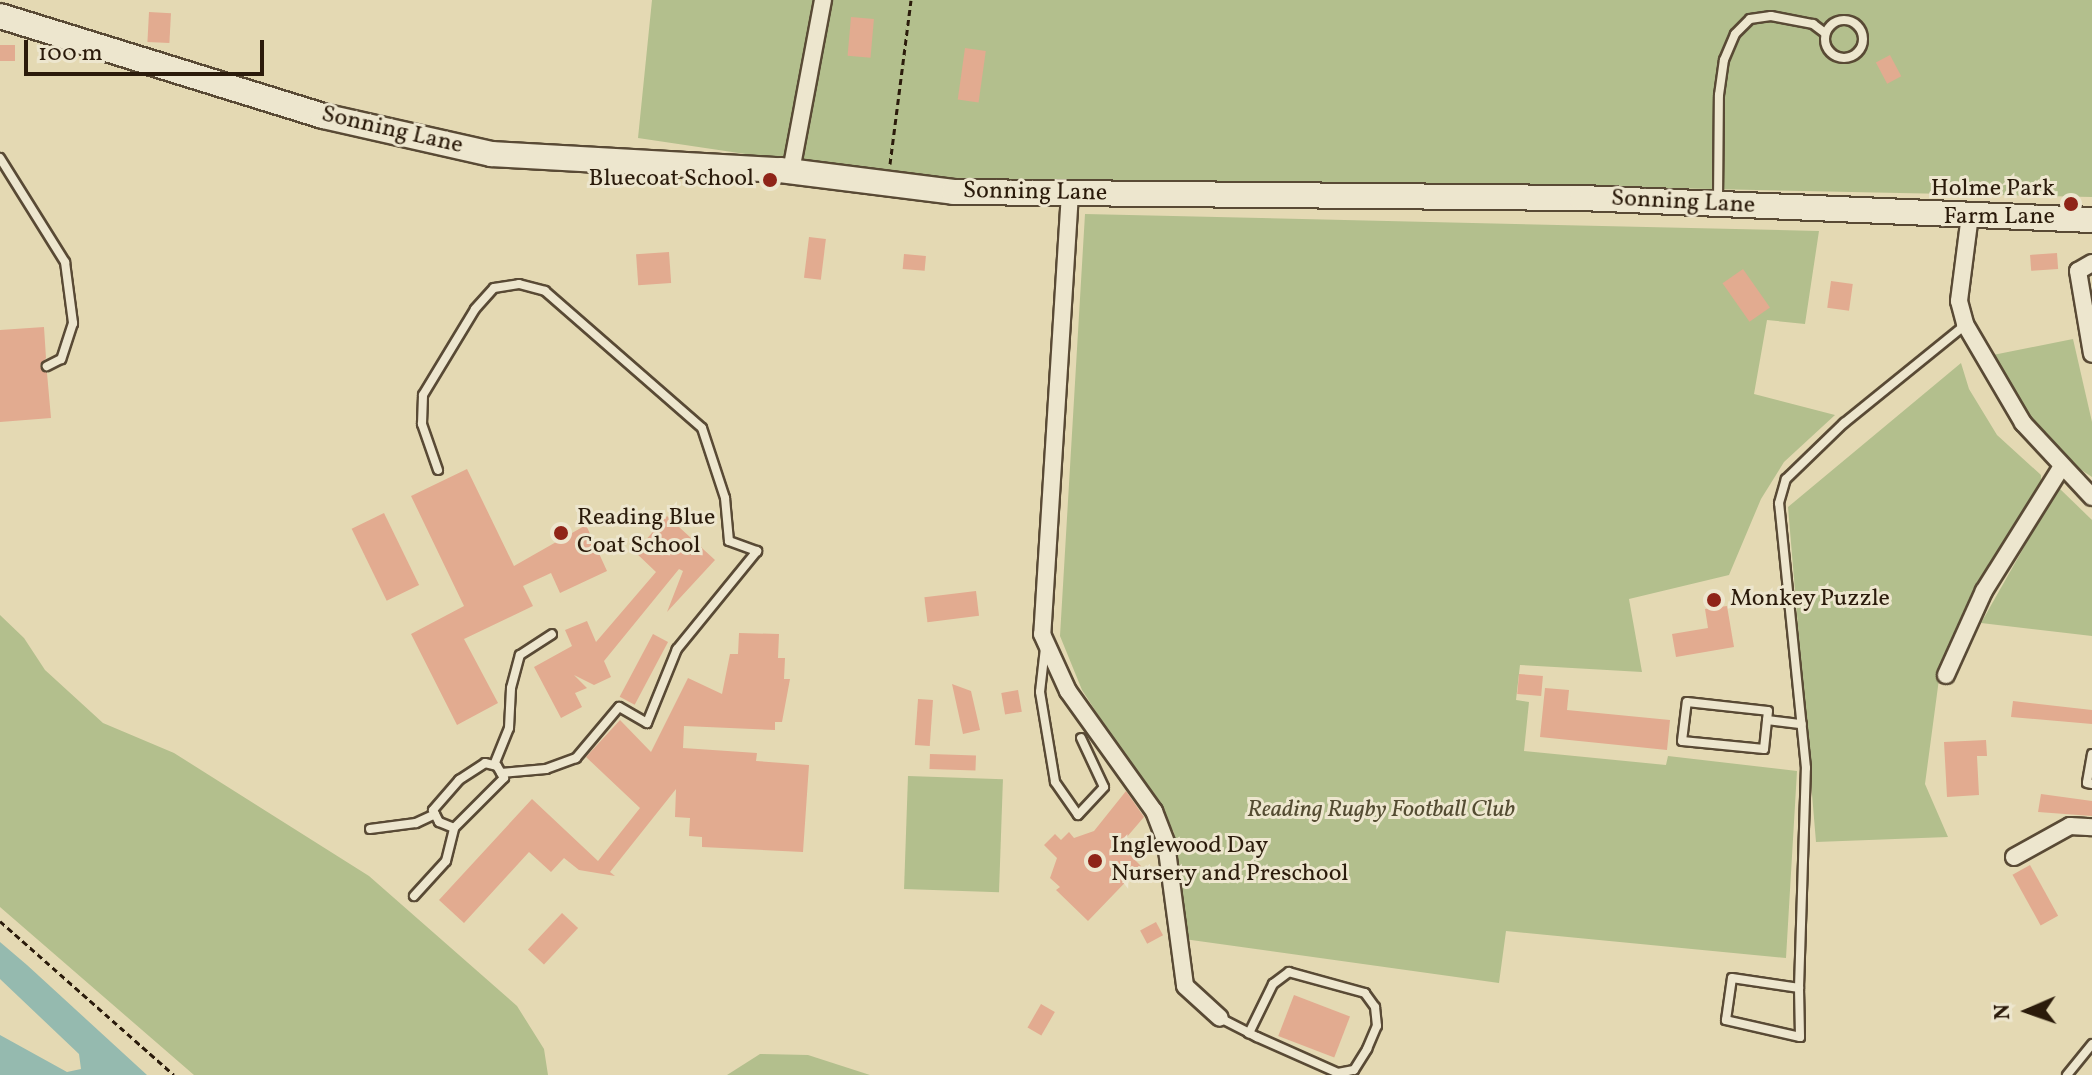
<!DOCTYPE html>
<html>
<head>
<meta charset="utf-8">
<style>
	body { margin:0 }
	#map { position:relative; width:2092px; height:1075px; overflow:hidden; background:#e4d9b3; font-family:Vollkorn,serif }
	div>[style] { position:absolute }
	.green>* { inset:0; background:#b3bf8d; transform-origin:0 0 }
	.water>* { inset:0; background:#95baaf }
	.building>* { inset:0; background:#e2ab90; transform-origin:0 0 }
	.path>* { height:3px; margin-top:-1.5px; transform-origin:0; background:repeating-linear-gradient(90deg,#2b1b0b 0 6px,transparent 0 10px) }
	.roads { filter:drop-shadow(2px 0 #594a35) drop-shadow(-2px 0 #594a35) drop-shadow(0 2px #594a35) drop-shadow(0 -2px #594a35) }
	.service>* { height:8px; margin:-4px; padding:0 4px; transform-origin:4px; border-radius:4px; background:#ede6ce }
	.service>.ring { margin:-4px; padding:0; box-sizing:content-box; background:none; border:8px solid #ede6ce; border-radius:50% }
	.minor>* { height:16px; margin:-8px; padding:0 8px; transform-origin:8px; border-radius:8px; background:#ede6ce }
	.secondary>* { height:24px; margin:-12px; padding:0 12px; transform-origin:12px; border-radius:12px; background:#ede6ce }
	.dots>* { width:22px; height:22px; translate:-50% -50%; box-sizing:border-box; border:4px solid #ede6ce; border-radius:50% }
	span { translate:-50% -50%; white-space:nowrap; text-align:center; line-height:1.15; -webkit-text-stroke:6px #ede6ce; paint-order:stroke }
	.street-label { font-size:24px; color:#2b1b0b }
	.poi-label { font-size:24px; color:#2b1b0b }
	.right { translate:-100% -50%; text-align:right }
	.left { translate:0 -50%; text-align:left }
	.park-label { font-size:24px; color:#544c32; font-style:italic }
	.north { position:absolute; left:1988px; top:971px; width:80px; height:80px; -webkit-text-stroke:6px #ede6ce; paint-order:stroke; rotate:268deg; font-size:22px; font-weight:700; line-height:32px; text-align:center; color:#2b1b0b }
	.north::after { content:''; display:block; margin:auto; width:28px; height:36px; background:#2b1b0b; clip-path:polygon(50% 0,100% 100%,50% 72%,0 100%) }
	.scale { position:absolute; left:24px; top:40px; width:240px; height:36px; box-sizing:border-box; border:4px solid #2b1b0b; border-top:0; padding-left:10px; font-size:24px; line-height:28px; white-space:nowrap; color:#2b1b0b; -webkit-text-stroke:6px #ede6ce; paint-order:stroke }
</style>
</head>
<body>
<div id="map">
	<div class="green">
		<i style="clip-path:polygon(652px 0,2092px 0,2092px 197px,1520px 185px,953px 181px,780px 159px,638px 138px)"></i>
		<i style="clip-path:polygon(1085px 214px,1819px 231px,1805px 324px,1767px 320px,1754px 394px,1835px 415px,1784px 462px,1761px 499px,1729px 575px,1629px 599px,1642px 672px,1520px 665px,1516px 700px,1529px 702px,1524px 751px,1666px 765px,1668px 756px,1797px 771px,1786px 958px,1506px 931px,1499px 983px,1184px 939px,1174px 832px,1082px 690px,1060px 636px)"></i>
		<i style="clip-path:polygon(2073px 339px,2092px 422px,2092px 477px,2033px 438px,1988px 356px)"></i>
		<i style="clip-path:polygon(1961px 363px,1969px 389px,1997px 435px,2041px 475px,2041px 485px,2007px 538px,1939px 679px,1925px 784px,1948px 837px,1816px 842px,1788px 507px)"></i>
		<i style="clip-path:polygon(2058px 487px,2092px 520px,2092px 636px,1981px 623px)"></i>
		<i style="clip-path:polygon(0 615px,24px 638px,45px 670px,103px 723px,174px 753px,369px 876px,517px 1006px,544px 1049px,548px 1075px,194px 1075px,0 907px)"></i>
		<i style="left:908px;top:776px;width:95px;height:113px;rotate:2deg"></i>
		<i style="clip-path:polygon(760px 1054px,808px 1055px,870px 1075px,727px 1075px)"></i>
	</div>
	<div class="water">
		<i style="clip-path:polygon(0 942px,27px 965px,147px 1075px,0 1075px,0 1035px,67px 1072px,81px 1069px,79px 1054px,0 979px)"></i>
	</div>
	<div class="building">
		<i style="left:149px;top:12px;width:22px;height:30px;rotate:3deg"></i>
		<i style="left:851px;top:17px;width:23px;height:39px;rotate:5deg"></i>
		<i style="left:0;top:45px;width:15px;height:16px"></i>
		<i style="left:965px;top:48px;width:21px;height:52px;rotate:8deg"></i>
		<i style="left:1890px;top:55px;width:24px;height:16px;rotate:62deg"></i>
		<i style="left:809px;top:237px;width:17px;height:41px;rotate:7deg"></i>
		<i style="left:669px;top:252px;width:31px;height:33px;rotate:86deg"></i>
		<i style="left:2057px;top:253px;width:16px;height:27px;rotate:86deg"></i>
		<i style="left:904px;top:254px;width:22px;height:15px;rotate:5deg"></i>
		<i style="left:1743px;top:269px;width:47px;height:25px;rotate:55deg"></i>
		<i style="left:1831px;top:281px;width:22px;height:27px;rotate:8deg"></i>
		<i style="clip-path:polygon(44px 327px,46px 358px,40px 366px,47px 373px,51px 418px,0 422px,0 330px)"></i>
		<i style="clip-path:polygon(467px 469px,514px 566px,586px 525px,607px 571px,560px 593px,551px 573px,523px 586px,533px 606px,464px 639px,498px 703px,457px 725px,411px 634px,464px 606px,411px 496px)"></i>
		<i style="left:384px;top:513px;width:80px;height:36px;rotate:64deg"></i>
		<i style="clip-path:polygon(667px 516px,715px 560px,667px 612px,683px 571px,679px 569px,604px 661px,611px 677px,594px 685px,574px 675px,587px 688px,575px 693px,582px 707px,561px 718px,534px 667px,572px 646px,565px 630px,587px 621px,596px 642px,656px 572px,635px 552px)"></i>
		<i style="left:976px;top:591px;width:25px;height:52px;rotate:83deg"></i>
		<i style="clip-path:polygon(1727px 606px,1734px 647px,1676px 657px,1672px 634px,1708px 628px,1705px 609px)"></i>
		<i style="clip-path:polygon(739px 633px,779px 634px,778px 658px,785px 658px,784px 679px,790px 679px,782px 722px,775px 722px,775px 730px,684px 726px,683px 748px,757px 753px,756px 761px,809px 765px,803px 852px,702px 847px,702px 837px,689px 836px,690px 818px,675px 817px,676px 789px,610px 872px,615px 876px,579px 870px,564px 858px,551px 872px,529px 852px,464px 923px,439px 900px,532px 799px,598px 861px,640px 808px,586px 757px,620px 720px,651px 752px,688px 678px,722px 694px,730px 654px,738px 654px)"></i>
		<i style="left:653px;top:634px;width:17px;height:71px;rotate:28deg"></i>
		<i style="left:1519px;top:674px;width:24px;height:20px;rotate:5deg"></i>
		<i style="clip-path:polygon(952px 684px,971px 691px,980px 730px,963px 734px)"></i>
		<i style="clip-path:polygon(1545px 688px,1569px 690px,1567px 710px,1670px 720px,1667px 750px,1540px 737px)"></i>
		<i style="left:1018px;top:690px;width:22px;height:17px;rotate:80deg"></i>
		<i style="left:918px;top:699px;width:15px;height:46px;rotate:4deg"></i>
		<i style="clip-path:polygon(2013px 701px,2092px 710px,2092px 724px,2011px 717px)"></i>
		<i style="clip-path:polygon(1986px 740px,1987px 756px,1977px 756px,1979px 795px,1947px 797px,1944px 742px)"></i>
		<i style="left:930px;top:754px;width:46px;height:15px;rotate:2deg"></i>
		<i style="clip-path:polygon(1126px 791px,1144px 817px,1120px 845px,1141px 866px,1088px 921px,1056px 890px,1060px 887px,1050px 878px,1057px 858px,1044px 845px,1055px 834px,1061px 840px,1069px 832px,1074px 838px,1094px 831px)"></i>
		<i style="clip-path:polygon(2041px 794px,2092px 801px,2092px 816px,2038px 812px)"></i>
		<i style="left:2030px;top:865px;width:58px;height:20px;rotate:61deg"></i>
		<i style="left:562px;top:913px;width:22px;height:50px;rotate:43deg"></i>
		<i style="left:1156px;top:922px;width:15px;height:18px;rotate:62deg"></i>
		<i style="left:1294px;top:995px;width:60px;height:44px;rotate:21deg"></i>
		<i style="left:1041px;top:1004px;width:16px;height:27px;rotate:30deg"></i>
	</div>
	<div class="path">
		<i style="left:890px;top:164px;width:165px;rotate:-82.7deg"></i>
		<i style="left:0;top:921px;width:232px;rotate:41.5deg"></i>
	</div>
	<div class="roads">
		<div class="service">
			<i class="ring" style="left:1825px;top:20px;width:30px;height:30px"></i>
			<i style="left:0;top:158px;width:123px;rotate:58deg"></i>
			<i style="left:65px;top:262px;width:62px;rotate:82.5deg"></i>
			<i style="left:73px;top:323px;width:38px;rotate:108deg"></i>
			<i style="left:61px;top:359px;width:16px;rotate:153deg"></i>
			<i style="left:1718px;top:201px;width:106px;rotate:-89.5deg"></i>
			<i style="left:1719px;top:95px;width:35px;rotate:-82deg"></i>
			<i style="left:1724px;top:60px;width:28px;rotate:-67deg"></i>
			<i style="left:1735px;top:34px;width:21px;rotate:-45deg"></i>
			<i style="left:1750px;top:19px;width:21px;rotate:-8deg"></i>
			<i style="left:1771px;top:16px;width:43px;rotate:10.8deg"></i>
			<i style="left:1813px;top:24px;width:15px;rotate:37deg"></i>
			<i style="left:438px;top:470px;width:49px;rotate:-109.2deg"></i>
			<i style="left:422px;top:424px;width:29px;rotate:-88deg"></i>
			<i style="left:423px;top:395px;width:100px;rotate:-58.8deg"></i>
			<i style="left:475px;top:309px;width:28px;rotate:-48deg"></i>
			<i style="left:494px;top:288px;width:25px;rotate:-9deg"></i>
			<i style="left:519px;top:284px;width:27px;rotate:15deg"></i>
			<i style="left:545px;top:291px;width:208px;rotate:41.1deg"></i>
			<i style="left:702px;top:428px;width:74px;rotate:71.8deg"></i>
			<i style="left:725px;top:498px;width:43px;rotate:84.7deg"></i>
			<i style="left:729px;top:541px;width:30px;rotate:20deg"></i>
			<i style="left:757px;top:551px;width:127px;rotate:129.2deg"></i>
			<i style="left:677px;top:649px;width:80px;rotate:112.1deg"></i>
			<i style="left:647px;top:723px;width:32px;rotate:-150deg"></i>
			<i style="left:619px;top:707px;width:67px;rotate:130.1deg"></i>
			<i style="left:576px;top:758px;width:32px;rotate:160deg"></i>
			<i style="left:546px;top:769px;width:45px;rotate:174.9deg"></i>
			<i style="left:1045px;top:648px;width:44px;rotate:96.5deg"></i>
			<i style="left:1040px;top:692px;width:91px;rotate:80.5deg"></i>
			<i style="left:1055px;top:782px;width:40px;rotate:55.1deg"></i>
			<i style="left:1078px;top:815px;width:38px;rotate:-47deg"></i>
			<i style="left:1104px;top:787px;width:54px;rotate:-115.1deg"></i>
			<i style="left:1687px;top:702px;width:81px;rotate:6.3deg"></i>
			<i style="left:1768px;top:711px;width:38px;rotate:96deg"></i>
			<i style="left:1764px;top:749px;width:82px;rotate:-174.4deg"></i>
			<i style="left:1682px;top:741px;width:39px;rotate:-83deg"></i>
			<i style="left:1767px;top:720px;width:35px;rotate:7deg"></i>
			<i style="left:2092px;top:754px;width:29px;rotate:100deg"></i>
			<i style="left:2087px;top:783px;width:5px;rotate:11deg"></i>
			<i style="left:485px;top:763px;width:12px;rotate:14deg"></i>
			<i style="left:497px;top:766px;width:14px;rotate:60deg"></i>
			<i style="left:504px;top:778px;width:71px;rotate:135deg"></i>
			<i style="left:454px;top:828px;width:16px;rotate:-158deg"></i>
			<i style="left:439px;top:822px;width:13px;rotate:-117deg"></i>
			<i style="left:433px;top:810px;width:40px;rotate:-49deg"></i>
			<i style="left:459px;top:780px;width:31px;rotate:-33deg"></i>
			<i style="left:494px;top:765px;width:40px;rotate:-68deg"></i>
			<i style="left:509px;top:728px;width:40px;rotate:-87.1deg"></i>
			<i style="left:511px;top:688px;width:34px;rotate:-75deg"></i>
			<i style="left:520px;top:655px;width:38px;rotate:-33deg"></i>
			<i style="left:370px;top:829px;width:46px;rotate:-7.4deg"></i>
			<i style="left:416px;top:823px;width:21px;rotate:-25deg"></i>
			<i style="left:414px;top:896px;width:47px;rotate:-47.6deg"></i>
			<i style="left:446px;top:861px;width:34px;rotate:-76deg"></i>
			<i style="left:1732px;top:978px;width:68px;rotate:8.5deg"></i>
			<i style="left:1799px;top:988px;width:49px;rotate:88.8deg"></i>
			<i style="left:1800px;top:1037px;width:76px;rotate:-167.1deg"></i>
			<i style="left:1726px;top:1020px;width:42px;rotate:-81.9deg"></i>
			<i style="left:1799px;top:988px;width:220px;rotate:-88.2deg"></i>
			<i style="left:1806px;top:768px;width:266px;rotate:-95.8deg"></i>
			<i style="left:1779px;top:503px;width:25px;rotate:-74deg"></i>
			<i style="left:1786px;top:479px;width:81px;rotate:-44deg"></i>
			<i style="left:1844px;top:423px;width:156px;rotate:-39deg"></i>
			<i style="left:1220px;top:1018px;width:33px;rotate:27deg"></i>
			<i style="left:1249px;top:1033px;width:9px;rotate:27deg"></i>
			<i style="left:1257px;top:1037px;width:89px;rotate:24deg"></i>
			<i style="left:1338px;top:1073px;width:16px;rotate:-11deg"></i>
			<i style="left:1354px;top:1070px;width:25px;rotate:-58deg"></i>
			<i style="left:1367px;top:1049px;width:25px;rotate:-67deg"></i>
			<i style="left:1377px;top:1026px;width:19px;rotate:-96deg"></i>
			<i style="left:1375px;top:1007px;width:17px;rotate:-126deg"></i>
			<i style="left:1365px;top:993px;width:79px;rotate:-164.6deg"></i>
			<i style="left:1289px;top:972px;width:20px;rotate:143deg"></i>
			<i style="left:1273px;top:984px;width:55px;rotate:116.1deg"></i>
			<i style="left:2067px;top:1075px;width:40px;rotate:-51deg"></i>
		</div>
		<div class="minor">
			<i style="left:791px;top:171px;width:174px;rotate:-79.4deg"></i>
			<i style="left:1070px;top:193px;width:442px;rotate:93.6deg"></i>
			<i style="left:1042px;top:634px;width:63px;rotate:65.5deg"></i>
			<i style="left:1068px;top:691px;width:148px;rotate:54.4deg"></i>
			<i style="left:1154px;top:811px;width:34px;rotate:69deg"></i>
			<i style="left:1166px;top:843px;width:144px;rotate:82.4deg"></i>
			<i style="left:1185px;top:986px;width:47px;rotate:42.4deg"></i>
			<i style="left:1970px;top:215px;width:87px;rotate:97.3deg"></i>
			<i style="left:1959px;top:301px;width:24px;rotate:75deg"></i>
			<i style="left:1965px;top:324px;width:115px;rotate:59.6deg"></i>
			<i style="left:2023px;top:423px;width:101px;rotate:47deg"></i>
			<i style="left:2092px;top:263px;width:16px;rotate:150deg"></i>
			<i style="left:2078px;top:271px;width:84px;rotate:80.4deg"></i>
			<i style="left:1946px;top:675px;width:92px;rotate:-65.7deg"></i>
			<i style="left:1984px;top:591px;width:145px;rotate:-58deg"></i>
			<i style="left:2014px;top:857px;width:64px;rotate:-29deg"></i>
			<i style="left:2070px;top:826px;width:22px;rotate:3deg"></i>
		</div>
		<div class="secondary">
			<i style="left:0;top:16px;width:338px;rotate:17.2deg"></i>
			<i style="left:323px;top:116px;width:172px;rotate:12.7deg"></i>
			<i style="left:491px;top:154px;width:289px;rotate:3.2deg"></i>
			<i style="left:780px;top:170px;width:175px;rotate:7.2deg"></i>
			<i style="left:954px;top:192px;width:628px;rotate:0.55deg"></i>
			<i style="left:1582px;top:198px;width:510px;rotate:2.47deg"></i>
		</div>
	</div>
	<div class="dots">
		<i style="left:770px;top:180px;background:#8f2418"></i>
		<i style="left:2071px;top:204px;background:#8f2418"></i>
		<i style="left:561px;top:533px;background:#8f2418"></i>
		<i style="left:1714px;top:600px;background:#8f2418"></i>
		<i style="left:1095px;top:861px;background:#8f2418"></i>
	</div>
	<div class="street-label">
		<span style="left:392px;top:131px;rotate:13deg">Sonning Lane</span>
		<span style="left:1035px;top:193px;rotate:1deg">Sonning Lane</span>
		<span style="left:1683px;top:203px;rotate:3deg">Sonning Lane</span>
	</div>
	<div class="poi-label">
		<span class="right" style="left:754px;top:180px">Bluecoat School</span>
		<span class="right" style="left:2055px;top:204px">Holme Park<br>Farm Lane</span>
		<span class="left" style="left:577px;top:533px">Reading Blue<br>Coat School</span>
		<span class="left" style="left:1730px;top:600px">Monkey Puzzle</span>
		<span class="left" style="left:1111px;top:861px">Inglewood Day<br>Nursery and Preschool</span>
	</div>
	<div class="park-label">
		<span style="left:1381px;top:811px">Reading Rugby Football Club</span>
	</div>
	<div class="north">N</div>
	<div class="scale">100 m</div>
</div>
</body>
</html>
